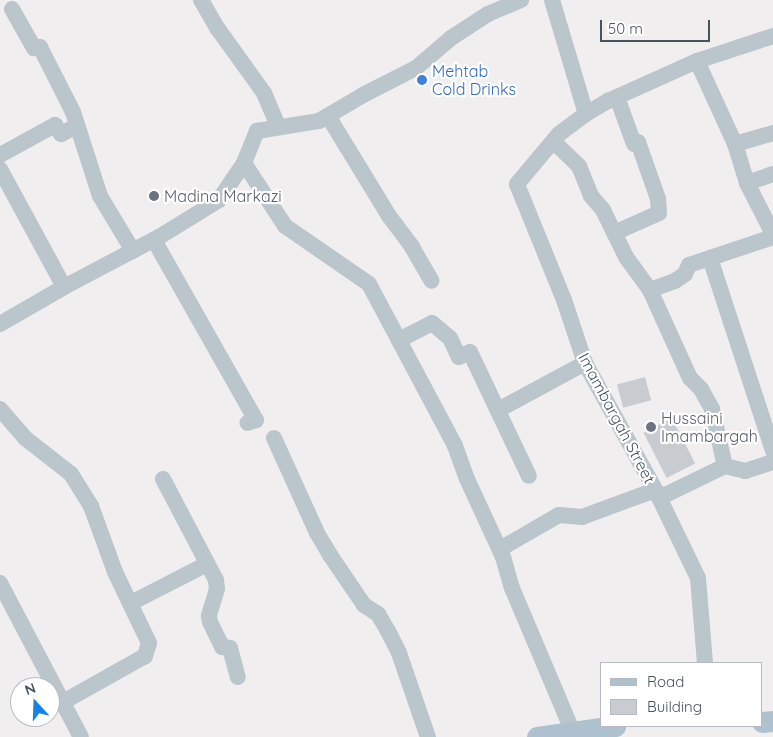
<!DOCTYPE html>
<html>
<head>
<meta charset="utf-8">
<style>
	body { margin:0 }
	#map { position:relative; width:773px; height:737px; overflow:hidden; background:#f1eeef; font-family:Quicksand,sans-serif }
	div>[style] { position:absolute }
	.building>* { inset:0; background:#c8ccd1; transform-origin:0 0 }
	.minor>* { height:16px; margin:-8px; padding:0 8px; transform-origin:8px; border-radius:8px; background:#bac5cc }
	.major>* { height:21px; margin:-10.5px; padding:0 10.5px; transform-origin:10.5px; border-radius:10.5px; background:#aec1ce }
	.dots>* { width:14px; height:14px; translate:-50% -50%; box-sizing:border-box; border:2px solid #fff; border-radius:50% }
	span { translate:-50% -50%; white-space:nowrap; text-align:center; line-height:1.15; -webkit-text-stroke:4.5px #fff; paint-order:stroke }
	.shop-label { font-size:16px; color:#366cbe }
	.left { translate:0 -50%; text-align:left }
	.worship-label { font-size:16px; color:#5b616d }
	.street-label { font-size:16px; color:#46545c }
	.legend { position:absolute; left:600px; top:662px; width:162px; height:65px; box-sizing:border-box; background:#fff; border:1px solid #b5bbbe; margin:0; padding:6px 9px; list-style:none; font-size:15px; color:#46545c }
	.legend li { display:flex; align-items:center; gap:10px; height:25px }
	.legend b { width:25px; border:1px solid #b5bbbe }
	.north { position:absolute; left:10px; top:677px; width:50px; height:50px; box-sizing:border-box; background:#fff; border:1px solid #b5bbbe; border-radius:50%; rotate:340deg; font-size:14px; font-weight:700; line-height:20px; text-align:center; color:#46545c }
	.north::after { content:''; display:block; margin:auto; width:18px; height:22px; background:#1583e4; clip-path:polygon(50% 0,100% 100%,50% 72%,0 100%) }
	.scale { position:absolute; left:600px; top:20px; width:110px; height:22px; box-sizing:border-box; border:2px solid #46545c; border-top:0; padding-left:6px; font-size:15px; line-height:18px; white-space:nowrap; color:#46545c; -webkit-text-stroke:4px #fff; paint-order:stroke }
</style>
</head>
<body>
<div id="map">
	<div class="building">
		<i style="left:645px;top:377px;width:24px;height:29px;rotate:75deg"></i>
		<i style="left:672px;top:418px;width:51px;height:32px;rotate:63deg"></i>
	</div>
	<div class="minor">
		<i style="left:201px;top:0;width:34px;rotate:60deg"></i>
		<i style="left:218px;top:29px;width:79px;rotate:54.3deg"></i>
		<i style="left:264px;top:93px;width:36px;rotate:67deg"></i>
		<i style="left:552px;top:0;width:119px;rotate:73.4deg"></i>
		<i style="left:12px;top:9px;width:45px;rotate:60.6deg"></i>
		<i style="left:34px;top:48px;width:6px;rotate:-9deg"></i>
		<i style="left:40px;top:47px;width:73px;rotate:63.1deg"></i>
		<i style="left:73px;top:112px;width:88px;rotate:72.2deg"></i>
		<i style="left:100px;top:196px;width:64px;rotate:59deg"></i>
		<i style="left:697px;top:61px;width:91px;rotate:65.4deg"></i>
		<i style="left:735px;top:144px;width:41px;rotate:72.9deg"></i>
		<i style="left:747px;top:183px;width:57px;rotate:63deg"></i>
		<i style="left:328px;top:116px;width:117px;rotate:58.6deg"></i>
		<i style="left:389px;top:216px;width:39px;rotate:53deg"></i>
		<i style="left:412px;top:247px;width:39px;rotate:60deg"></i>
		<i style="left:553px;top:141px;width:36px;rotate:44deg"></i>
		<i style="left:579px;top:166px;width:32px;rotate:68deg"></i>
		<i style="left:591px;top:196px;width:18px;rotate:49deg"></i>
		<i style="left:603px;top:210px;width:52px;rotate:63.9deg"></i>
		<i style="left:626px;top:257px;width:41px;rotate:54deg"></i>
		<i style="left:650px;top:290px;width:97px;rotate:65.6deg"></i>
		<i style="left:690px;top:378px;width:16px;rotate:45deg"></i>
		<i style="left:701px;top:389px;width:23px;rotate:61deg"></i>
		<i style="left:712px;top:409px;width:58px;rotate:77.2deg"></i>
		<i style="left:735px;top:144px;width:40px;rotate:-16deg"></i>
		<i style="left:0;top:155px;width:63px;rotate:-28.6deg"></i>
		<i style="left:55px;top:125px;width:11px;rotate:56deg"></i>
		<i style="left:61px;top:134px;width:18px;rotate:-27deg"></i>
		<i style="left:244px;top:163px;width:75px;rotate:56.9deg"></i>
		<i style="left:285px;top:226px;width:102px;rotate:34.6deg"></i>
		<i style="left:369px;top:284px;width:183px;rotate:62deg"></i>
		<i style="left:455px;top:446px;width:35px;rotate:70deg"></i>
		<i style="left:467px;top:479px;width:86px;rotate:65.2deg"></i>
		<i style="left:503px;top:557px;width:32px;rotate:74deg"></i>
		<i style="left:512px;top:588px;width:154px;rotate:67.1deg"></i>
		<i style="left:0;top:169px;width:134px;rotate:61.5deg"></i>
		<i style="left:747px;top:183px;width:28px;rotate:-19deg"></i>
		<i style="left:614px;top:233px;width:49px;rotate:-24deg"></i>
		<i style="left:659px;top:213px;width:14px;rotate:-94deg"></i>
		<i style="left:658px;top:199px;width:60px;rotate:-109.3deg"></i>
		<i style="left:638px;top:142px;width:4px;rotate:153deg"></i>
		<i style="left:634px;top:144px;width:50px;rotate:-109.9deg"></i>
		<i style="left:154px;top:240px;width:207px;rotate:60.5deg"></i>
		<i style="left:256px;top:420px;width:9px;rotate:162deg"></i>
		<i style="left:710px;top:258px;width:203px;rotate:71.9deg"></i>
		<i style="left:650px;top:290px;width:27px;rotate:-20deg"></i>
		<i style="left:675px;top:281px;width:12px;rotate:-35deg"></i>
		<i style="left:685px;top:274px;width:10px;rotate:-66deg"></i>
		<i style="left:689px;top:265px;width:89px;rotate:-18.4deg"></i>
		<i style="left:0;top:324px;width:74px;rotate:-30deg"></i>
		<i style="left:64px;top:287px;width:107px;rotate:-27.8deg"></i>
		<i style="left:159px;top:237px;width:70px;rotate:-31.7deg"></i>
		<i style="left:219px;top:200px;width:45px;rotate:-56deg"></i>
		<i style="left:244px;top:163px;width:35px;rotate:-68deg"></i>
		<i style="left:257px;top:131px;width:63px;rotate:-9.2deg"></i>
		<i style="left:319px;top:121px;width:51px;rotate:-30.6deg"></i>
		<i style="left:363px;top:95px;width:59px;rotate:-27deg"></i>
		<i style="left:416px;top:68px;width:46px;rotate:-40.6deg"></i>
		<i style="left:451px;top:38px;width:44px;rotate:-33deg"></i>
		<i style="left:488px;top:14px;width:36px;rotate:-23deg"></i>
		<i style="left:399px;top:340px;width:37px;rotate:-27deg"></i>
		<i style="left:432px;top:323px;width:23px;rotate:40deg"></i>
		<i style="left:450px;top:338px;width:21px;rotate:65deg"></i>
		<i style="left:459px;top:357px;width:12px;rotate:-24deg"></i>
		<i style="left:470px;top:352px;width:137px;rotate:64.6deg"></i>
		<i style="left:0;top:409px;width:38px;rotate:49deg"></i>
		<i style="left:25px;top:438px;width:58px;rotate:38deg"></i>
		<i style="left:71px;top:474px;width:38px;rotate:58deg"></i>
		<i style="left:91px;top:506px;width:70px;rotate:70deg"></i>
		<i style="left:115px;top:572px;width:79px;rotate:64.4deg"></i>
		<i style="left:149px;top:643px;width:14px;rotate:107deg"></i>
		<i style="left:145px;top:656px;width:94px;rotate:150.7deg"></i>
		<i style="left:498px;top:410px;width:99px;rotate:-28.4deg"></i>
		<i style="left:274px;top:438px;width:104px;rotate:65.6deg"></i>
		<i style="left:317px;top:533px;width:26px;rotate:59deg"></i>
		<i style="left:330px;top:555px;width:60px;rotate:55.8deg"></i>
		<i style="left:364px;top:605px;width:17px;rotate:33deg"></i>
		<i style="left:378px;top:614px;width:20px;rotate:60deg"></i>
		<i style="left:388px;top:631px;width:25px;rotate:63deg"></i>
		<i style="left:399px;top:653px;width:89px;rotate:71deg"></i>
		<i style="left:163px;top:479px;width:114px;rotate:62.3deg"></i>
		<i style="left:216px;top:580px;width:9px;rotate:84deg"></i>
		<i style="left:217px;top:589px;width:28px;rotate:107deg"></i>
		<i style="left:209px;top:616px;width:6px;rotate:81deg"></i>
		<i style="left:210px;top:622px;width:28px;rotate:64deg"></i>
		<i style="left:222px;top:647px;width:8px;rotate:7deg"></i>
		<i style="left:230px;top:648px;width:30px;rotate:75deg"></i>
		<i style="left:659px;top:498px;width:73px;rotate:-25.9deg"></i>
		<i style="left:725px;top:466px;width:21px;rotate:14deg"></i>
		<i style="left:745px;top:471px;width:29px;rotate:-18deg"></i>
		<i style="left:500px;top:549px;width:68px;rotate:-30deg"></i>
		<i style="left:559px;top:515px;width:23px;rotate:5deg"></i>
		<i style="left:582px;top:517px;width:78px;rotate:-20.3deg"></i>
		<i style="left:0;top:583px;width:174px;rotate:62.3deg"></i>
		<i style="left:131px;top:603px;width:85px;rotate:-27.2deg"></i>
		<i style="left:705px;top:663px;width:85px;rotate:-94.7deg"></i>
		<i style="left:698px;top:578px;width:94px;rotate:-115.8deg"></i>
		<i style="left:657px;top:493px;width:149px;rotate:-119deg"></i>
		<i style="left:585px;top:363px;width:66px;rotate:-108.4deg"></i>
		<i style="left:564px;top:300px;width:125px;rotate:-112.1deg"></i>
		<i style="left:517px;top:184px;width:65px;rotate:-50deg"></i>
		<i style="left:559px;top:134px;width:34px;rotate:-37deg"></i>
		<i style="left:586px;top:114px;width:26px;rotate:-31deg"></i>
		<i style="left:608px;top:101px;width:98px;rotate:-24.2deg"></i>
		<i style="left:697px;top:61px;width:80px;rotate:-18.2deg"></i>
	</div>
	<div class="major">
		<i style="left:762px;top:722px;width:11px;rotate:-5deg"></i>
		<i style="left:537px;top:737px;width:79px;rotate:-8deg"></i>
	</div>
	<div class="dots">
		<i style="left:422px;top:80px;background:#3f7fe0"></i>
		<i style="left:154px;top:196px;background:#6b7280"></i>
		<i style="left:651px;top:427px;background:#6b7280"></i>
	</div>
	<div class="shop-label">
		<span class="left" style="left:432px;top:80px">Mehtab<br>Cold Drinks</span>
	</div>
	<div class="worship-label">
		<span class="left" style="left:164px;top:196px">Madina Markazi</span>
		<span class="left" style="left:661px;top:427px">Hussaini<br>Imambargah</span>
	</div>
	<div class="street-label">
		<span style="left:617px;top:418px;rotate:62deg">Imambargah Street</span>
	</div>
	<ul class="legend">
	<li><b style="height:6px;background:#aec1ce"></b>Road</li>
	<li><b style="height:14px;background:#c8ccd1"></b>Building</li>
	</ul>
	<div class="north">N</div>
	<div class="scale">50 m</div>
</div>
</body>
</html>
